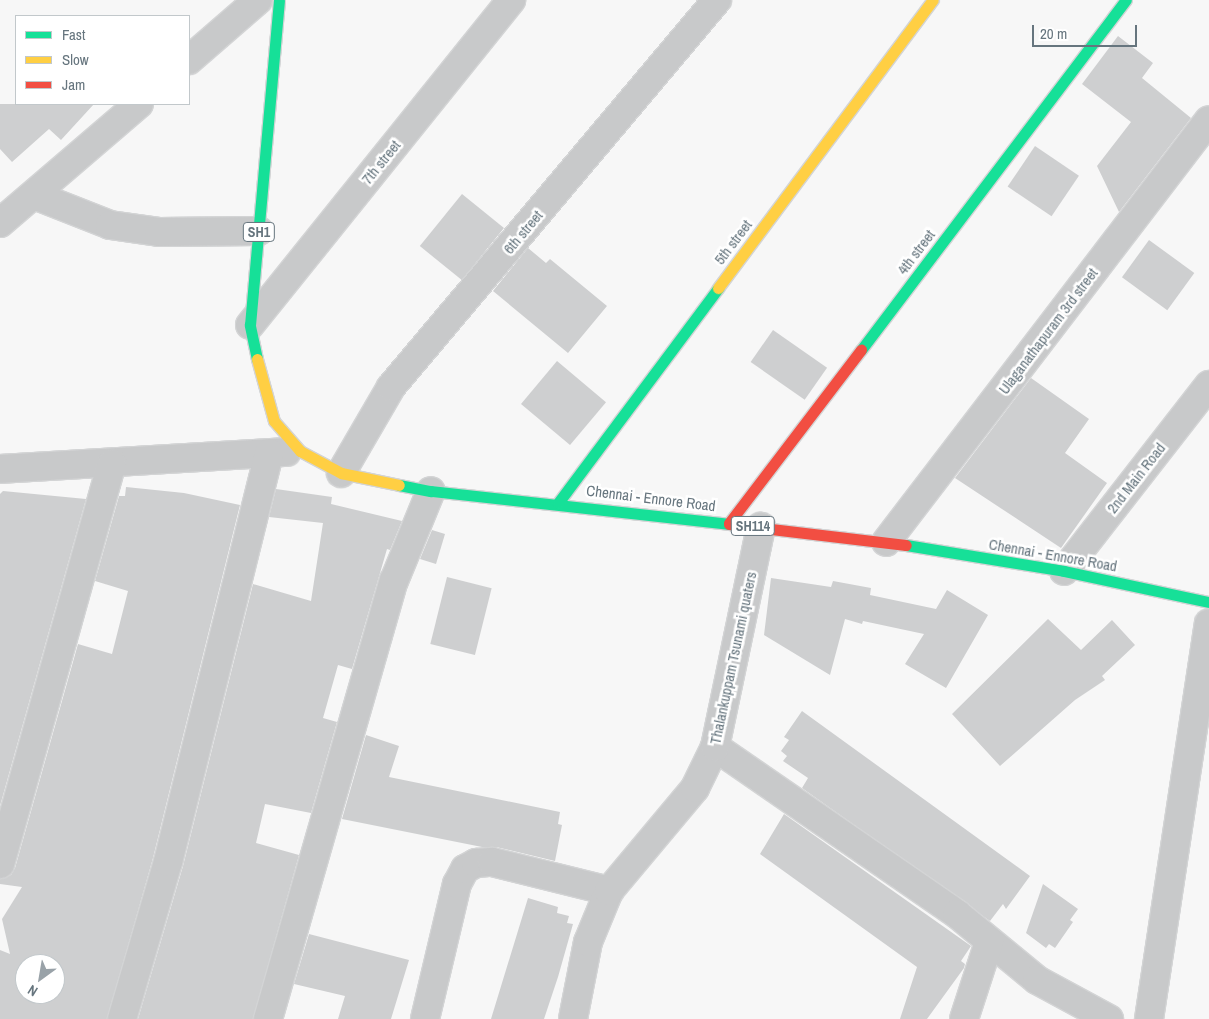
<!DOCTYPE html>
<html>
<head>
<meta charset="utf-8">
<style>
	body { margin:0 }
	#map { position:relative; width:1209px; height:1019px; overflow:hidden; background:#f7f7f7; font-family:"Archivo Narrow",sans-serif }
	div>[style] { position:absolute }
	.building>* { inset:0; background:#cecfd0; transform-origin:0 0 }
	.roads { filter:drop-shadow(1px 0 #d3d4d5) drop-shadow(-1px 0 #d3d4d5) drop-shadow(0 1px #d3d4d5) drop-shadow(0 -1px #d3d4d5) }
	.street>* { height:28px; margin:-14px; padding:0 14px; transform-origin:14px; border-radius:14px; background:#c8c9ca }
	.fast>* { height:11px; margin:-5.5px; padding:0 5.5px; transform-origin:5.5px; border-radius:5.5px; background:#16e098 }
	.slow>* { height:11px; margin:-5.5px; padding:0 5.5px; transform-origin:5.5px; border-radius:5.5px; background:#ffcf43 }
	.jam>* { height:11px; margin:-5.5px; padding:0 5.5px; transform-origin:5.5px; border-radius:5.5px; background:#f24e42 }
	span { translate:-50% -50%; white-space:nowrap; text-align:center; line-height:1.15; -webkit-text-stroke:5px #fff; paint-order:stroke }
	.shield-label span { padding:1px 4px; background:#fff; border:1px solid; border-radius:4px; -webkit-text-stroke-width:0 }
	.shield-label { font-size:14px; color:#66757e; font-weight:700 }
	.street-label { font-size:15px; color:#66757e }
	.legend { position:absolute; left:15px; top:15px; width:175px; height:90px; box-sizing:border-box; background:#fff; border:1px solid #c2c8cb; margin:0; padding:6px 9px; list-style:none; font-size:15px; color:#66757e }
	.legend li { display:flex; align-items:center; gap:10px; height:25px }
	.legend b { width:25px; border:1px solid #c2c8cb }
	.north { position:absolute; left:15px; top:954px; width:50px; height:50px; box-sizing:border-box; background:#fff; border:1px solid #c2c8cb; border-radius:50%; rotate:212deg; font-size:14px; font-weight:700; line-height:20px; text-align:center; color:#66757e }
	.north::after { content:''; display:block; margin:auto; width:18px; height:22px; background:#99a2a8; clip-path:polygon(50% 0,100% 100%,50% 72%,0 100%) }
	.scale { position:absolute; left:1032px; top:25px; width:105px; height:22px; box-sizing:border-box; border:2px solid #66757e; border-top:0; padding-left:6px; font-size:15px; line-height:18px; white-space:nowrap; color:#66757e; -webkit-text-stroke:4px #fff; paint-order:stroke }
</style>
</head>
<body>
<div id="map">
	<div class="building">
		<i style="clip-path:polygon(1118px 36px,1153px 63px,1142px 78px,1191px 118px,1119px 212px,1097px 166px,1131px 122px,1082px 84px)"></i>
		<i style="clip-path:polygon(0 104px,94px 104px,61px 140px,49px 129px,12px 162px,0 149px)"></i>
		<i style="left:1035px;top:146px;width:53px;height:49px;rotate:34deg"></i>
		<i style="left:462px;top:194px;width:54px;height:67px;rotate:39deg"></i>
		<i style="left:1149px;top:240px;width:56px;height:46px;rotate:36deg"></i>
		<i style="clip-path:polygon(528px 248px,546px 263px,550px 259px,607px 306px,568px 353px,493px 291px)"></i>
		<i style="left:773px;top:330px;width:66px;height:39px;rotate:35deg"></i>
		<i style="left:557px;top:361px;width:64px;height:56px;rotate:40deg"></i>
		<i style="clip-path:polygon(1031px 378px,1089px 419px,1065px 453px,1107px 483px,1061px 548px,955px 478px)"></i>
		<i style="clip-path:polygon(evenodd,126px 487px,184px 493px,240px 505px,153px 858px,107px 1019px,0 1019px,0 950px,10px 954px,2px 919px,22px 887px,0 884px,0 879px,11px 875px,15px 868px,78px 644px,112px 654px,128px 591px,95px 581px,119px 496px,125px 496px,126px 487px,25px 964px,55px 964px,55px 994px,25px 994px,25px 964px)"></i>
		<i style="clip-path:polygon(276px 489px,332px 497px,331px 504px,402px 521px,390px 550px,387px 549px,352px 669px,338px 665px,323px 718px,337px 722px,311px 813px,265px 804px,256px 843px,299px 855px,253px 1019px,138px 1019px,183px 866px,253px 584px,311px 601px,323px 523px,269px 517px)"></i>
		<i style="clip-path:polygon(3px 491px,86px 499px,0 806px,0 494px)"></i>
		<i style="clip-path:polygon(432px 530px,445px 534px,436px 564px,420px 559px)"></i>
		<i style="left:447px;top:577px;width:46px;height:69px;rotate:14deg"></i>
		<i style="clip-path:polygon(771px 578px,831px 587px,833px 581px,871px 588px,870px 595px,936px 609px,947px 590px,988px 615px,946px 688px,905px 664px,924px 634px,863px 621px,862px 624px,845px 619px,830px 675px,764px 635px)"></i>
		<i style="clip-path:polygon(1048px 619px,1081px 650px,1112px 620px,1135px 645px,1102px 676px,1105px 680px,1075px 700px,1000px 766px,952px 714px)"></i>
		<i style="clip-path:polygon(802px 711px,1030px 876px,1006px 909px,1003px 904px,990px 921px,802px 788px,808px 778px,783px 761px,787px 756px,781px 751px,789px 740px,784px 737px)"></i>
		<i style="clip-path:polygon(366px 735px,399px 746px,389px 777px,560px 812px,558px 824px,562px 825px,555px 861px,496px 847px,482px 847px,342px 819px)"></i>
		<i style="clip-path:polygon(784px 814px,971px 946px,961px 961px,965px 964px,964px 968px,927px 1019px,900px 1019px,917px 967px,760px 854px)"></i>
		<i style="clip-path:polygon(1043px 884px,1078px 909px,1070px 920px,1073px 922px,1055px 948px,1049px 944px,1046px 948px,1026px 933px)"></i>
		<i style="clip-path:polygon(528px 898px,558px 907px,557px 913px,569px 916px,567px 923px,573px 924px,558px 977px,544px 1019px,491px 1019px)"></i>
		<i style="clip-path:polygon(309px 934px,409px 960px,391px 1019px,338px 1019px,345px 996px,294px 984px)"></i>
	</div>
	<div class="roads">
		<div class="street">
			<i style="left:189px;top:60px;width:91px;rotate:-41deg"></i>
			<i style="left:34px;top:195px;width:82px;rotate:21.5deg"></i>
			<i style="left:110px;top:225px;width:49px;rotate:8.1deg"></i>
			<i style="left:159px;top:232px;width:100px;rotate:-0.6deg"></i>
			<i style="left:0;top:223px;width:183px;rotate:-40.6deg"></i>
			<i style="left:250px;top:325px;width:417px;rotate:-51.2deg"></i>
			<i style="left:0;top:469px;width:287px;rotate:-3.4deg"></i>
			<i style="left:341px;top:473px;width:99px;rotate:-59.8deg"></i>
			<i style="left:391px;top:387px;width:506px;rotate:-49.89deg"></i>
			<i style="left:886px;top:542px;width:531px;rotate:-52.57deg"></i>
			<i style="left:1064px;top:571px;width:236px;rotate:-52.1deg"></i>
			<i style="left:715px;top:747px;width:294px;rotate:34.6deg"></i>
			<i style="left:957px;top:914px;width:104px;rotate:39.5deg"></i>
			<i style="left:1037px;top:980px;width:82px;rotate:28.4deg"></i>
			<i style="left:0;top:864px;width:416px;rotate:-74.4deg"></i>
			<i style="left:122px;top:1019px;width:164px;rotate:-73.7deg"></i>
			<i style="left:168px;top:862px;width:421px;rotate:-76.1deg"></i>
			<i style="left:268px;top:1019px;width:456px;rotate:-74deg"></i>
			<i style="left:394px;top:581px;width:97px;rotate:-67.7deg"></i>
			<i style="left:425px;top:1019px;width:139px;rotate:-76.7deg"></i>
			<i style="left:457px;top:884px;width:17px;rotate:-62deg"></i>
			<i style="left:465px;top:869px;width:13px;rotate:-29deg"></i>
			<i style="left:476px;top:863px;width:16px;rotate:-4deg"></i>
			<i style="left:492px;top:862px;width:121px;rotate:13.9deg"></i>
			<i style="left:573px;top:1019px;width:78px;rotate:-79deg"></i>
			<i style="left:588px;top:942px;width:55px;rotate:-67.6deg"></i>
			<i style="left:609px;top:891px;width:134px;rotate:-50.1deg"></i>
			<i style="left:695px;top:788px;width:46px;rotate:-64deg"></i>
			<i style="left:715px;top:747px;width:225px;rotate:-78.2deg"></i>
			<i style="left:964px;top:1019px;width:81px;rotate:-72deg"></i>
			<i style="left:1149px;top:1019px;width:400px;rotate:-81.4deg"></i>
		</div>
		<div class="fast">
			<i style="left:861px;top:350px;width:439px;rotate:-52.9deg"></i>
			<i style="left:257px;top:359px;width:35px;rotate:-102deg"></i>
			<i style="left:250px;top:325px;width:326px;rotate:-84.9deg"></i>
			<i style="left:399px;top:485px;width:33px;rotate:11deg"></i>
			<i style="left:431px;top:491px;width:300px;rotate:6.3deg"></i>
			<i style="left:558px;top:503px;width:268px;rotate:-53.3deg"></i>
			<i style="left:906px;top:545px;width:160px;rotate:9.3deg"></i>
			<i style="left:1064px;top:571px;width:148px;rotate:12.1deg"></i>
		</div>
		<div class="slow">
			<i style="left:718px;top:288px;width:359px;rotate:-53.3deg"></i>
			<i style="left:257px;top:359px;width:64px;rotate:74.7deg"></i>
			<i style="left:274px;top:421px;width:40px;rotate:49deg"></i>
			<i style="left:300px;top:451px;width:47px;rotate:28.2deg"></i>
			<i style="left:341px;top:473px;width:59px;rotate:11.7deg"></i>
		</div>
		<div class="jam">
			<i style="left:729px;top:523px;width:218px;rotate:-52.7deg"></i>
			<i style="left:729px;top:524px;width:178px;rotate:6.8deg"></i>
		</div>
	</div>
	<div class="shield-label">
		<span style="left:259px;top:232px">SH1</span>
		<span style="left:753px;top:526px">SH114</span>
	</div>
	<div class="street-label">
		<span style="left:381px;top:162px;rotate:-51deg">7th street</span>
		<span style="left:523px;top:232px;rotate:-50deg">6th street</span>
		<span style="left:733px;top:242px;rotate:-53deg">5th street</span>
		<span style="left:916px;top:252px;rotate:-53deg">4th street</span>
		<span style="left:1048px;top:331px;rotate:-53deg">Ulaganathapuram 3rd street</span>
		<span style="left:1136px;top:478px;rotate:-52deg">2nd Main Road</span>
		<span style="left:651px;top:498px;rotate:7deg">Chennai - Ennore Road</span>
		<span style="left:1053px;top:555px;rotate:10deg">Chennai - Ennore Road</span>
		<span style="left:733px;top:658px;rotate:-78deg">Thalankuppam Tsunami quaters</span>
	</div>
	<ul class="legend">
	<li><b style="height:6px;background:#16e098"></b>Fast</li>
	<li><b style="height:6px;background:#ffcf43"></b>Slow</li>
	<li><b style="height:6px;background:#f24e42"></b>Jam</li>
	</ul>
	<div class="north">N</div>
	<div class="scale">20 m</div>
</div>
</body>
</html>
